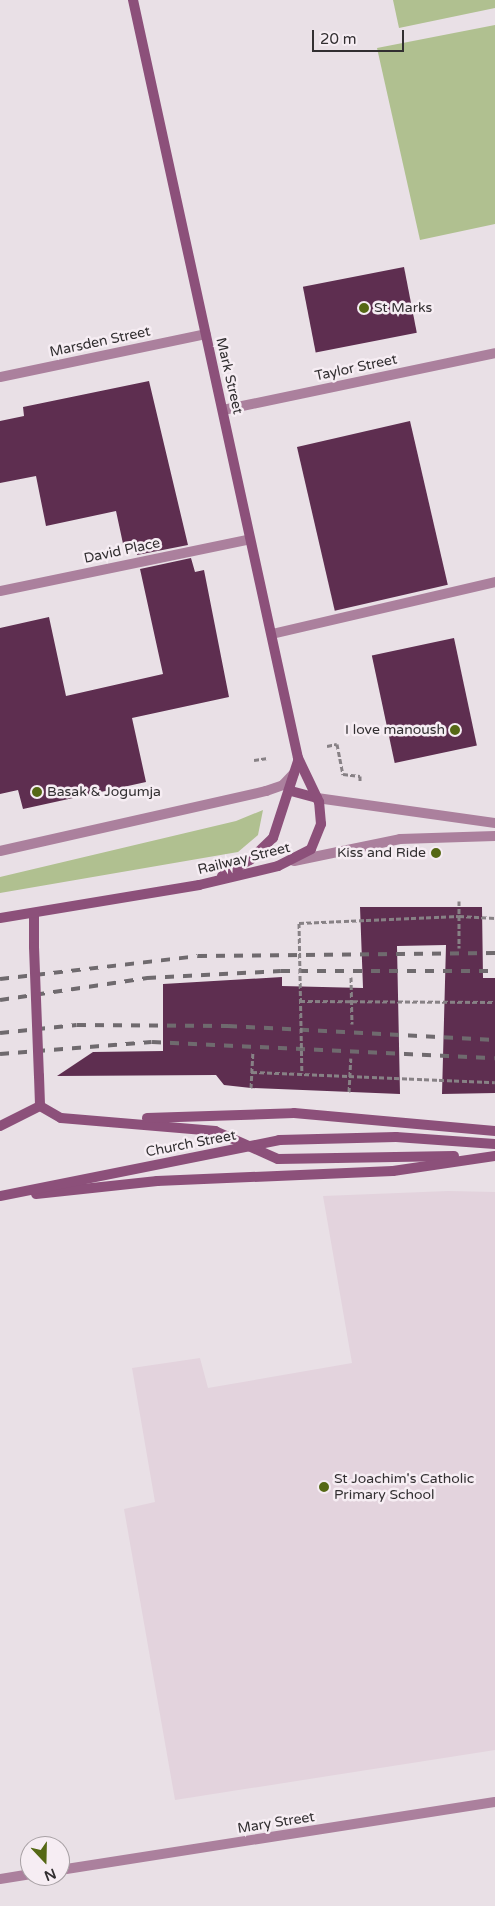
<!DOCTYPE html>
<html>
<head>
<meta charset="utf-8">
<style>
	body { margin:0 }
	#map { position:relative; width:495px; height:1906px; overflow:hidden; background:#e9e0e6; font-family:"Varela Round",sans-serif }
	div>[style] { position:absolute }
	.built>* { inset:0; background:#e3d3dd }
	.green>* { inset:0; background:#b0c090 }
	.building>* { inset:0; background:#5e2e50; transform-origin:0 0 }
	.path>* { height:3px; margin-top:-1.5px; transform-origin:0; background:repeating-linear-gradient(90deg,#878185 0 5px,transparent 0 7.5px) }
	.lane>* { height:10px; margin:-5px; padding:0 5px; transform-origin:5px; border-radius:5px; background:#ab809d }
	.street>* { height:10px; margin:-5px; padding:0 5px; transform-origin:5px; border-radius:5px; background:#ab809d }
	.secondary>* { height:10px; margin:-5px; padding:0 5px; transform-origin:5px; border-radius:5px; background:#8c507a }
	.rail>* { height:4px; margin-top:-2px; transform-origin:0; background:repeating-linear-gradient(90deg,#6f6a6e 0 9px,transparent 0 18px) }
	.path-bridge>* { height:3px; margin-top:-1.5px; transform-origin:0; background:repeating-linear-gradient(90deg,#878185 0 5px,transparent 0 7.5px) }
	.secondary-bridge>* { height:10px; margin:-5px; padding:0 5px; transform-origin:5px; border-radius:5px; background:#8c507a }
	.dots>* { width:14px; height:14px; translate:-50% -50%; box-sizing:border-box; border:2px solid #f6edf3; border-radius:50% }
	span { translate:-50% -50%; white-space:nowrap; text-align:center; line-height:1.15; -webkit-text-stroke:5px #f6edf3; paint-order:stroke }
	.poi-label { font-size:14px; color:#322f31 }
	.left { translate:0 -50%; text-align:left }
	.right { translate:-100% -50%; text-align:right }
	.street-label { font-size:14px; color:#322f31 }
	.north { position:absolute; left:20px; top:1836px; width:50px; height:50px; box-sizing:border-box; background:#f6edf3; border:1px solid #a8a1a5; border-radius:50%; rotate:159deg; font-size:14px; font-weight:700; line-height:20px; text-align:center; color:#322f31 }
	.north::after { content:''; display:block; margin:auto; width:18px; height:22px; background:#556815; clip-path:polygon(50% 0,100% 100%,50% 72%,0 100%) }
	.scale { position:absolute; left:312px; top:30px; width:92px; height:22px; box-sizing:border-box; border:2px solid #322f31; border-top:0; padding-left:6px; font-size:15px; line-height:18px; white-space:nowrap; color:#322f31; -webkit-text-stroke:4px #f6edf3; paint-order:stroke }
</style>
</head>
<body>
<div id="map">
	<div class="built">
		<i style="clip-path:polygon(448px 1191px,495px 1192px,495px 1750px,175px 1800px,124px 1509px,155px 1502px,132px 1368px,200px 1358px,208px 1388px,352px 1363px,323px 1196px)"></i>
	</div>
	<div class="green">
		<i style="clip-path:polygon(393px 0,495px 0,495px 8px,399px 28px)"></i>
		<i style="clip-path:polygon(495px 25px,495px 224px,420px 240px,377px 48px)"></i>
		<i style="clip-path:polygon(263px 810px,258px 835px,238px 852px,0 893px,0 877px,236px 821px)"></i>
	</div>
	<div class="building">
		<i style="left:404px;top:267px;width:67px;height:103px;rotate:79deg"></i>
		<i style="clip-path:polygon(149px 381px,188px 545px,137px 555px,136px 550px,125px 553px,116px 511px,46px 526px,36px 476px,0 483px,0 421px,24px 416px,23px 407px)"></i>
		<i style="left:410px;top:421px;width:168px;height:116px;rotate:77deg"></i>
		<i style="clip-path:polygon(191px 558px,195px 572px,204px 570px,229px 697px,132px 718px,146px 782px,23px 809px,18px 790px,0 794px,0 628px,49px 617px,66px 696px,163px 674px,140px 569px)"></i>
		<i style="left:454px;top:638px;width:110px;height:84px;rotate:78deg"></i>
		<i style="clip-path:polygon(360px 907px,482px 907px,483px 978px,495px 978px,495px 1093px,442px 1094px,446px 945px,397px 946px,400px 1094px,251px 1088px,224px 1085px,216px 1075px,57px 1076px,93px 1052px,163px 1051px,163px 984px,282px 977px,282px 986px,363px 988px)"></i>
	</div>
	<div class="path">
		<i style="left:327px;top:746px;width:10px;rotate:-11deg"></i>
		<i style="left:337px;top:744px;width:31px;rotate:79deg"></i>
		<i style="left:343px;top:774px;width:17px;rotate:7deg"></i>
		<i style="left:360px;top:776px;width:7px;rotate:90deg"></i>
		<i style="left:254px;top:760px;width:14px;rotate:-8deg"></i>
		<i style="left:459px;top:901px;width:47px;rotate:90deg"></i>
		<i style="left:299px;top:923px;width:160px;rotate:-2.5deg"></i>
		<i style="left:459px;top:916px;width:36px;rotate:3deg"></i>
		<i style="left:351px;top:977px;width:47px;rotate:88.8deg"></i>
		<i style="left:300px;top:1001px;width:195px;rotate:0.3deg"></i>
		<i style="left:252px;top:1072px;width:243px;rotate:2.4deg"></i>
		<i style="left:251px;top:1088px;width:35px;rotate:-87deg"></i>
		<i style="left:349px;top:1092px;width:34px;rotate:-87deg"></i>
	</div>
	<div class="lane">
		<i style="left:0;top:591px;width:255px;rotate:-11.7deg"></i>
	</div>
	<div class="street">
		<i style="left:0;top:377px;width:210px;rotate:-11.8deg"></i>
		<i style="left:223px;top:410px;width:278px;rotate:-11.8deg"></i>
		<i style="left:272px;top:634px;width:229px;rotate:-13.1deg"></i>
		<i style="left:317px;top:798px;width:180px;rotate:8deg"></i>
		<i style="left:0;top:851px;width:273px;rotate:-12.7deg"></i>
		<i style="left:266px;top:791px;width:18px;rotate:-19deg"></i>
		<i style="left:283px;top:785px;width:16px;rotate:-47deg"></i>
		<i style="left:294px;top:861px;width:108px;rotate:-11.7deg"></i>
		<i style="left:400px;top:839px;width:95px;rotate:-1.8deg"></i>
		<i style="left:60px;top:1870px;width:440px;rotate:-8.9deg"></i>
		<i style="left:0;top:1879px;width:30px;rotate:-9deg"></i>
	</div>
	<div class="secondary">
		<i style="left:291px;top:791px;width:27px;rotate:15deg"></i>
		<i style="left:222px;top:876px;width:32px;rotate:-30deg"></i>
		<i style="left:250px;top:860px;width:32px;rotate:-44deg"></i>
		<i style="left:273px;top:838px;width:81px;rotate:-72deg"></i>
		<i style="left:34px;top:913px;width:34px;rotate:90deg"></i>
		<i style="left:0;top:918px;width:202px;rotate:-9.4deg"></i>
		<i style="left:199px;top:885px;width:81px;rotate:-13.5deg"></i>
		<i style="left:278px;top:866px;width:37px;rotate:-27deg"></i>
		<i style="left:311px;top:849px;width:27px;rotate:-68deg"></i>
		<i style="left:321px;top:824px;width:22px;rotate:-95deg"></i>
		<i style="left:319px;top:802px;width:49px;rotate:-115.5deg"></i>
		<i style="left:298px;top:758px;width:776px;rotate:-102.28deg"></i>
		<i style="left:39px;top:1076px;width:30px;rotate:88deg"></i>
		<i style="left:40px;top:1106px;width:24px;rotate:30deg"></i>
		<i style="left:61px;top:1118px;width:155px;rotate:4.8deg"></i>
		<i style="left:215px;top:1131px;width:69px;rotate:24deg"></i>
		<i style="left:278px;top:1159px;width:176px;rotate:-1deg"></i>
		<i style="left:147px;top:1118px;width:147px;rotate:-1.9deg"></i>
		<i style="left:294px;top:1113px;width:202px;rotate:5.1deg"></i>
		<i style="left:0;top:1126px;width:45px;rotate:-26.6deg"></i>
		<i style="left:36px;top:1194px;width:122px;rotate:-6.1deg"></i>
		<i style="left:157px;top:1181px;width:236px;rotate:-2.4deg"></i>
		<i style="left:393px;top:1171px;width:103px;rotate:-8.4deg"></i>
		<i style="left:0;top:1196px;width:285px;rotate:-11.3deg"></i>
		<i style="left:279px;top:1140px;width:117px;rotate:-1.5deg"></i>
		<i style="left:396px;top:1137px;width:99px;rotate:4deg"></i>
	</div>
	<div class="rail">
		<i style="left:0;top:979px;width:199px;rotate:-6.6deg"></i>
		<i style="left:198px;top:956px;width:297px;rotate:-0.6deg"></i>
		<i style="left:0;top:1000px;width:149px;rotate:-8.5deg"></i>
		<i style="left:147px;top:978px;width:134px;rotate:-3deg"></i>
		<i style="left:281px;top:971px;width:214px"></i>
		<i style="left:0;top:1033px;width:77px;rotate:-5.9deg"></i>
		<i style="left:77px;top:1025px;width:151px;rotate:0.4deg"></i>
		<i style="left:228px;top:1026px;width:267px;rotate:3deg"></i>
		<i style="left:0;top:1054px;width:152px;rotate:-4.5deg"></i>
		<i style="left:152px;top:1042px;width:343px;rotate:2.7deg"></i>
	</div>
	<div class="path-bridge">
		<i style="left:299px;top:923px;width:150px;rotate:88.9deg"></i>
	</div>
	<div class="secondary-bridge">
		<i style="left:34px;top:947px;width:129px;rotate:87.8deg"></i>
	</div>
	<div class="dots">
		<i style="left:364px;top:308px;background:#556815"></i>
		<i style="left:455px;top:730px;background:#556815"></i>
		<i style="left:37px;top:792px;background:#556815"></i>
		<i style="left:436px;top:853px;background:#556815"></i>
		<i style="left:324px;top:1487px;background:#556815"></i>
	</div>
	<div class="poi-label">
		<span class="left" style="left:374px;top:308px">St Marks</span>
		<span class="right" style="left:445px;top:730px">I love manoush</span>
		<span class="left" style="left:47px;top:792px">Basak &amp; Jogumja</span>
		<span class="right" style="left:426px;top:853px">Kiss and Ride</span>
		<span class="left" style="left:334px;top:1487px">St Joachim's Catholic<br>Primary School</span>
	</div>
	<div class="street-label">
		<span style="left:100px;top:342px;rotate:-12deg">Marsden Street</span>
		<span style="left:356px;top:368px;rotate:-12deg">Taylor Street</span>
		<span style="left:229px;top:376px;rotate:77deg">Mark Street</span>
		<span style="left:122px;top:551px;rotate:-12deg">David Place</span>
		<span style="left:244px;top:859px;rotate:-14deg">Railway Street</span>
		<span style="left:191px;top:1144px;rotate:-11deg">Church Street</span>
		<span style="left:276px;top:1823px;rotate:-9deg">Mary Street</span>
	</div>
	<div class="north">N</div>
	<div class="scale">20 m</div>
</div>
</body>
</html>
